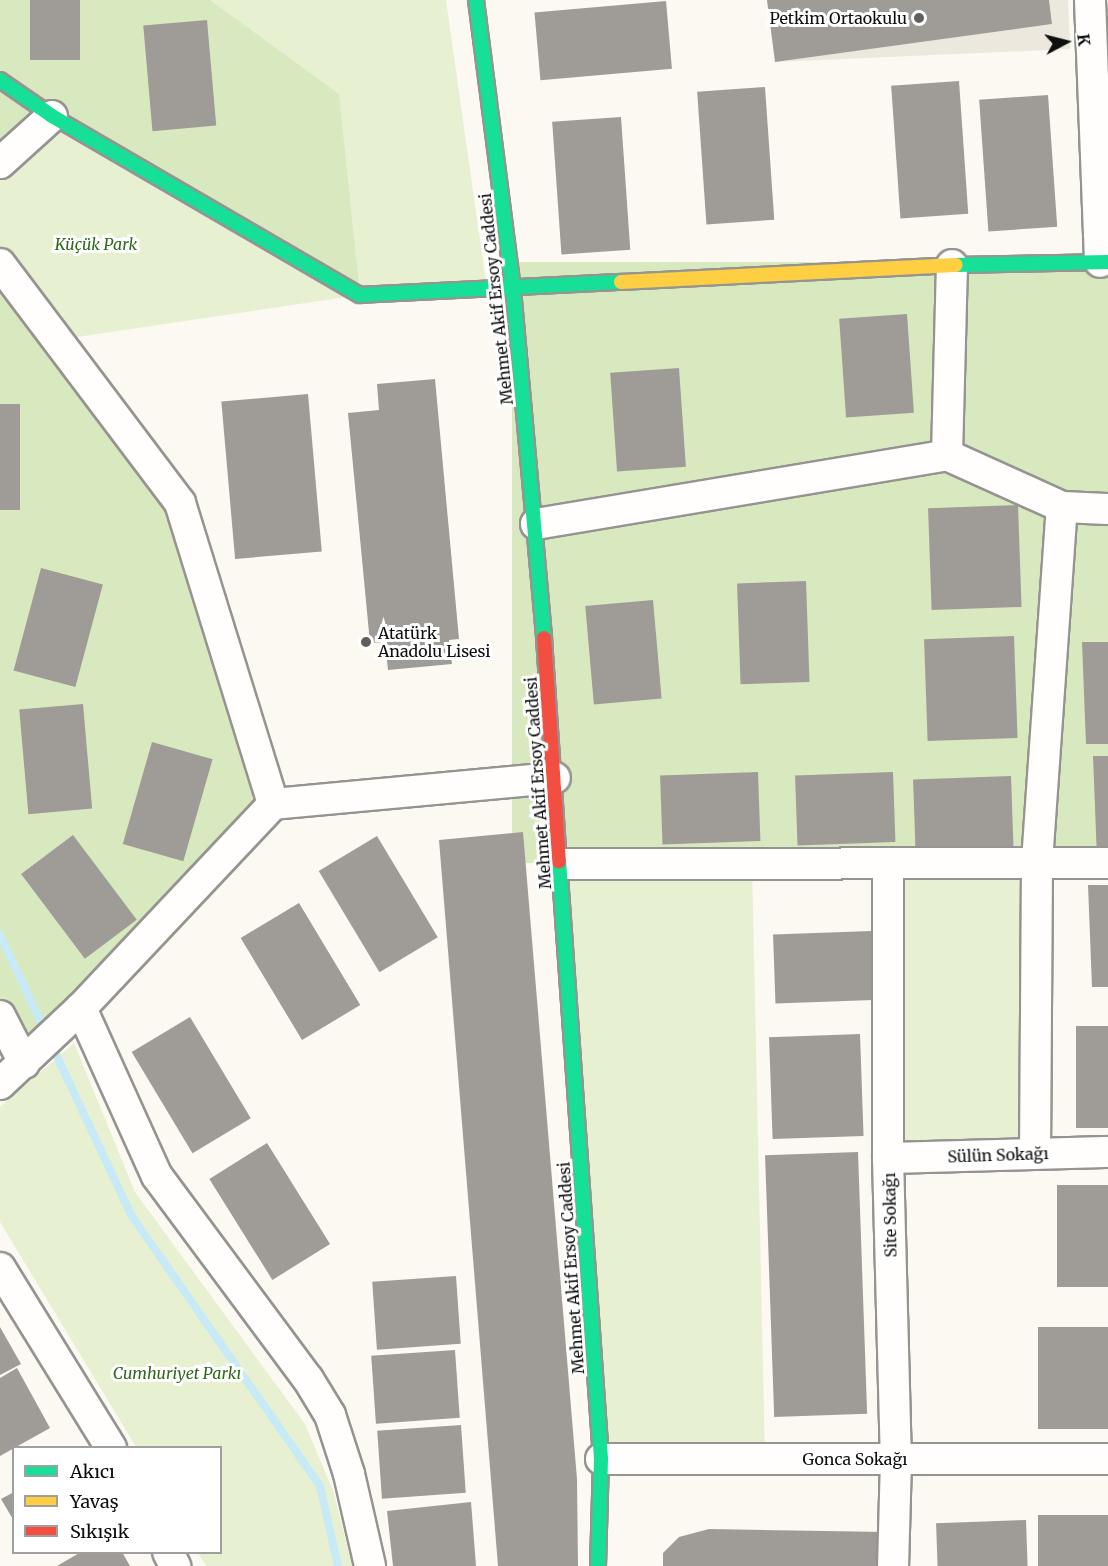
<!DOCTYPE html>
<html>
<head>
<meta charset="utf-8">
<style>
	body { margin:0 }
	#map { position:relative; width:1108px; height:1566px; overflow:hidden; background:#fcf9f2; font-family:Merriweather,serif }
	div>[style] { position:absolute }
	.green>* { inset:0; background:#e7f1d2; transform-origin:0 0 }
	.forest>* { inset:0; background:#d8e9bf; transform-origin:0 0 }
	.plaza>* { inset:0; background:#ece8dd }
	.stream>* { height:8px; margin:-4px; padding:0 4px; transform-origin:4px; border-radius:4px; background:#c8e9f6 }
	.building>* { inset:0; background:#9f9c98; transform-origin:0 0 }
	.roads { filter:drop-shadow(2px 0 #959491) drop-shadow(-2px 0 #959491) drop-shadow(0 2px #959491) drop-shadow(0 -2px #959491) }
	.street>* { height:30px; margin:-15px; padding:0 15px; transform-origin:15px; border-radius:15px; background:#fffefd }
	.fast>* { height:14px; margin:-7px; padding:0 7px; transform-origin:7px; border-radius:7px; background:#16e098 }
	.slow>* { height:14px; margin:-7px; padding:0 7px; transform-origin:7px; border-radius:7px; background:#ffcf43 }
	.jam>* { height:14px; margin:-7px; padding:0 7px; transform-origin:7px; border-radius:7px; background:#f24e42 }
	.dots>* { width:16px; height:16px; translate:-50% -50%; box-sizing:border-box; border:3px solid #fff; border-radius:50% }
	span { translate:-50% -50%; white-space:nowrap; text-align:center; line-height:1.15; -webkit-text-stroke:6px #fff; paint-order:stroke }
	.poi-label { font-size:16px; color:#0e0e0e }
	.right { translate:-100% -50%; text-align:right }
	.left { translate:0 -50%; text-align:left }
	.park-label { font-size:16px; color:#30681c; font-style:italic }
	.street-label { font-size:16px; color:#0e0e0e }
	.legend { position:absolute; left:12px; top:1446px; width:210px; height:108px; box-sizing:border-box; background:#fff; border:2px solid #9f9f9f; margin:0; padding:8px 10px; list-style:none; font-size:18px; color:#0e0e0e }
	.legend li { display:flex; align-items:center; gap:12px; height:30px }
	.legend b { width:30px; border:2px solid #9f9f9f }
	.north { position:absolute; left:1036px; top:12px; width:60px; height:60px; -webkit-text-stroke:4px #fff; paint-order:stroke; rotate:83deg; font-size:16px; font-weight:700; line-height:24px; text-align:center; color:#0e0e0e }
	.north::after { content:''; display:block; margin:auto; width:21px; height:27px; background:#0e0e0e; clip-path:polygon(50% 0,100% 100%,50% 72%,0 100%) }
</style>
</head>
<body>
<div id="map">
	<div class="green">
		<i style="clip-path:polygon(202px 0,446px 0,487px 290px,360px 295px,57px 340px,0 264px,0 163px)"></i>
		<i style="left:1037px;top:862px;width:292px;height:149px;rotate:90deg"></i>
		<i style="clip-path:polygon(560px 864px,752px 864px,765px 1459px,601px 1459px)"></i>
		<i style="clip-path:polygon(74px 1043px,135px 1192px,305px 1424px,334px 1493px,352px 1566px,206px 1566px,198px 1553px,220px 1552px,220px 1448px,136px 1447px,0 1222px,0 1107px)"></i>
	</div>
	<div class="forest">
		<i style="clip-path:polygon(0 0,210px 0,339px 94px,360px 295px,53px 116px,0 163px)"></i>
		<i style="left:1108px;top:262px;width:601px;height:596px;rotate:90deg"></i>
		<i style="clip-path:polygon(0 264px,180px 503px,273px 804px,24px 1063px,0 1016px)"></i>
	</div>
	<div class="plaza">
		<i style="clip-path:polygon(1049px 0,1068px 0,1070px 49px,775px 62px,1052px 24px)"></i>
	</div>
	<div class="stream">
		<i style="left:0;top:935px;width:309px;rotate:64.9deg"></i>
		<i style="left:131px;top:1215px;width:330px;rotate:55.1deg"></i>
		<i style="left:320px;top:1486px;width:82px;rotate:77.3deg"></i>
	</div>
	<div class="building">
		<i style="left:30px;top:0;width:50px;height:60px"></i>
		<i style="clip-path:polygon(767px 0,1049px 0,1052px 24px,775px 62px)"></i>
		<i style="left:666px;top:1px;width:68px;height:132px;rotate:85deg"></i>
		<i style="left:207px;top:20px;width:106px;height:64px;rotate:85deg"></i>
		<i style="left:959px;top:81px;width:133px;height:68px;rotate:86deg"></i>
		<i style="left:765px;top:87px;width:133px;height:68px;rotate:86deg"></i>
		<i style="left:1048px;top:95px;width:132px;height:69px;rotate:86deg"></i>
		<i style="left:621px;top:117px;width:133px;height:69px;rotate:86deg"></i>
		<i style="left:907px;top:314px;width:99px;height:68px;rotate:86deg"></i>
		<i style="left:679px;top:368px;width:99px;height:69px;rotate:86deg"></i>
		<i style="clip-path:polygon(435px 379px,459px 639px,449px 640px,452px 664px,388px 670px,385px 642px,370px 643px,348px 413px,379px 410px,377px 384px)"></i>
		<i style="left:308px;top:394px;width:158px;height:87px;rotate:85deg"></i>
		<i style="left:0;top:404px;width:20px;height:106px"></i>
		<i style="left:1018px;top:505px;width:102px;height:90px;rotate:88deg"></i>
		<i style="left:41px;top:568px;width:64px;height:106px;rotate:15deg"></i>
		<i style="left:806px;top:581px;width:101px;height:69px;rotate:88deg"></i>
		<i style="left:653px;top:600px;width:99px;height:68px;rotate:85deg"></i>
		<i style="left:1014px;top:636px;width:102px;height:90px;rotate:88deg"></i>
		<i style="clip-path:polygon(1082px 642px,1108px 642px,1108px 744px,1086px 744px)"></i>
		<i style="left:83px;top:704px;width:105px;height:64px;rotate:85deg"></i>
		<i style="left:152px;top:742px;width:63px;height:106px;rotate:16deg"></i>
		<i style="clip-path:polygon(1093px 756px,1108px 756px,1108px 858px,1097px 858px)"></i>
		<i style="left:758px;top:772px;width:69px;height:98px;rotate:88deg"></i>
		<i style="left:893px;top:772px;width:70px;height:98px;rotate:88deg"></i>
		<i style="left:1011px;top:776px;width:70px;height:98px;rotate:88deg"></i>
		<i style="clip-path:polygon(523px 832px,577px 1479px,578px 1566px,498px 1566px,439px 840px)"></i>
		<i style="left:73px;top:835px;width:106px;height:65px;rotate:53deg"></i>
		<i style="left:377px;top:836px;width:118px;height:68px;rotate:59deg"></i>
		<i style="clip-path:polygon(1088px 885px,1108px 885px,1108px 987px,1092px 987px)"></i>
		<i style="left:299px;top:903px;width:119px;height:68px;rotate:59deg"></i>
		<i style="left:871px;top:931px;width:69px;height:98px;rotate:88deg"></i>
		<i style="left:190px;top:1017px;width:118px;height:68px;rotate:59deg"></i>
		<i style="left:1108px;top:1026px;width:102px;height:32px;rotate:90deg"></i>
		<i style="left:860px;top:1034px;width:102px;height:91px;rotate:88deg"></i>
		<i style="left:267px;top:1143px;width:119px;height:68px;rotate:58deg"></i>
		<i style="left:858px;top:1152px;width:262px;height:93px;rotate:88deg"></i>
		<i style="left:1108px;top:1185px;width:102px;height:51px;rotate:90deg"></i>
		<i style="left:456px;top:1276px;width:68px;height:84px;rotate:86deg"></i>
		<i style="clip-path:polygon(0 1327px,21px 1364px,0 1375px)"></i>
		<i style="left:1108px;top:1327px;width:102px;height:70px;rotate:90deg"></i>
		<i style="left:455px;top:1350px;width:68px;height:84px;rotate:86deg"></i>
		<i style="clip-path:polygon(17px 1368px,50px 1428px,0 1456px,0 1378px)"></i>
		<i style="left:461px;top:1425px;width:68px;height:84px;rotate:86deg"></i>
		<i style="clip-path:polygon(14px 1492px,14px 1521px,1px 1499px)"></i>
		<i style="clip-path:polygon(471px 1502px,476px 1566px,393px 1566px,387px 1511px)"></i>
		<i style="left:1108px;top:1515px;width:51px;height:70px;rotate:90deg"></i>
		<i style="left:1026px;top:1520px;width:46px;height:90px;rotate:88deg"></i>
		<i style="clip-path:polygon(709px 1529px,887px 1532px,887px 1566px,663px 1566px,663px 1553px,679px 1537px)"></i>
		<i style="clip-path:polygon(81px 1552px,122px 1552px,130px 1566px,57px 1566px)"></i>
	</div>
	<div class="roads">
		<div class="street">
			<i style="left:1090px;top:0;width:262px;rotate:87.8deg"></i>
			<i style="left:0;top:163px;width:70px;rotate:-42.1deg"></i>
			<i style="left:0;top:264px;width:299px;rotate:53deg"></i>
			<i style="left:180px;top:503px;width:315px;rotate:72.8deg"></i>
			<i style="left:947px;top:455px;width:190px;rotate:-88.5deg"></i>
			<i style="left:536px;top:524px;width:417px;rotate:-9.5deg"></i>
			<i style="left:947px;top:455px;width:126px;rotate:24.3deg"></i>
			<i style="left:560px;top:864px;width:548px;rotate:-0.1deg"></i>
			<i style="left:888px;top:864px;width:294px;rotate:90deg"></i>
			<i style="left:888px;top:1158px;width:302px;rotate:88.5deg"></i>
			<i style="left:896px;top:1460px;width:106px;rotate:91.6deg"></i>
			<i style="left:81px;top:1008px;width:184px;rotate:65.7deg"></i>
			<i style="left:157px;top:1176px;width:253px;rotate:53.4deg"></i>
			<i style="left:308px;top:1379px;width:42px;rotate:58.6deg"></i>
			<i style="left:330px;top:1415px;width:62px;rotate:72.1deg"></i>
			<i style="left:349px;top:1474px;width:94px;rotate:77.1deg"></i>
			<i style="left:0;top:1016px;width:53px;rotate:62.9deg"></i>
			<i style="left:0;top:1084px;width:111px;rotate:-43.2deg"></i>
			<i style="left:81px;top:1008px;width:280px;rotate:-46.7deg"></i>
			<i style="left:273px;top:804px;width:283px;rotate:-5.3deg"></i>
			<i style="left:1035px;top:1154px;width:292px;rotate:-89.6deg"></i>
			<i style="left:1037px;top:862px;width:356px;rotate:-86deg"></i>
			<i style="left:1062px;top:507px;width:46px;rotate:2.5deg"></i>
			<i style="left:888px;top:1158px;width:220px;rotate:-1.6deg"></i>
			<i style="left:0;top:1268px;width:211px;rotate:58.3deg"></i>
			<i style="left:601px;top:1459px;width:507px"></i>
			<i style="left:168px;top:1552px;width:16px;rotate:63deg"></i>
		</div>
		<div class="fast">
			<i style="left:476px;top:0;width:291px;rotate:82.7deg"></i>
			<i style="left:513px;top:289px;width:350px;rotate:84.9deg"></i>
			<i style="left:0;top:80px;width:63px;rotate:34.7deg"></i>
			<i style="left:52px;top:116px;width:356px;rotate:30.2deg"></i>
			<i style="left:360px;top:295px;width:261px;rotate:-2.9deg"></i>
			<i style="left:956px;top:265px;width:152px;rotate:-1.1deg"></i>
			<i style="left:559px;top:861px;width:599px;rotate:85.98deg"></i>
			<i style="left:601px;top:1459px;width:107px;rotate:91.6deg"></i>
		</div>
		<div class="slow">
			<i style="left:621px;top:282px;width:335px;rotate:-2.9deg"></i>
		</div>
		<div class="jam">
			<i style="left:544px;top:638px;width:224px;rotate:86.2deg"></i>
		</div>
	</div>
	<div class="dots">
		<i style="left:919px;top:18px;background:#61605e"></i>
		<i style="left:366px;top:642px;background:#61605e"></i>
	</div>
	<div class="poi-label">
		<span class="right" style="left:907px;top:18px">Petkim Ortaokulu</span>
		<span class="left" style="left:378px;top:642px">Atatürk<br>Anadolu Lisesi</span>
	</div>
	<div class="park-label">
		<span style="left:96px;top:244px">Küçük Park</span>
		<span style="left:177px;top:1373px">Cumhuriyet Parkı</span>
	</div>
	<div class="street-label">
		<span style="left:496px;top:299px;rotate:-96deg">Mehmet Akif Ersoy Caddesi</span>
		<span style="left:538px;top:783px;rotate:-94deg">Mehmet Akif Ersoy Caddesi</span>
		<span style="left:998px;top:1155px;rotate:-2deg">Sülün Sokağı</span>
		<span style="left:890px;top:1215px;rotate:-91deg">Site Sokağı</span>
		<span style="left:571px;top:1268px;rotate:-94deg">Mehmet Akif Ersoy Caddesi</span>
		<span style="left:855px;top:1459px">Gonca Sokağı</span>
	</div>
	<ul class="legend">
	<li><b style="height:8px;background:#16e098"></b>Akıcı</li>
	<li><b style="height:8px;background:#ffcf43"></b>Yavaş</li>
	<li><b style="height:8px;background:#f24e42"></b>Sıkışık</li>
	</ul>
	<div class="north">K</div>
</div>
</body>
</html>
